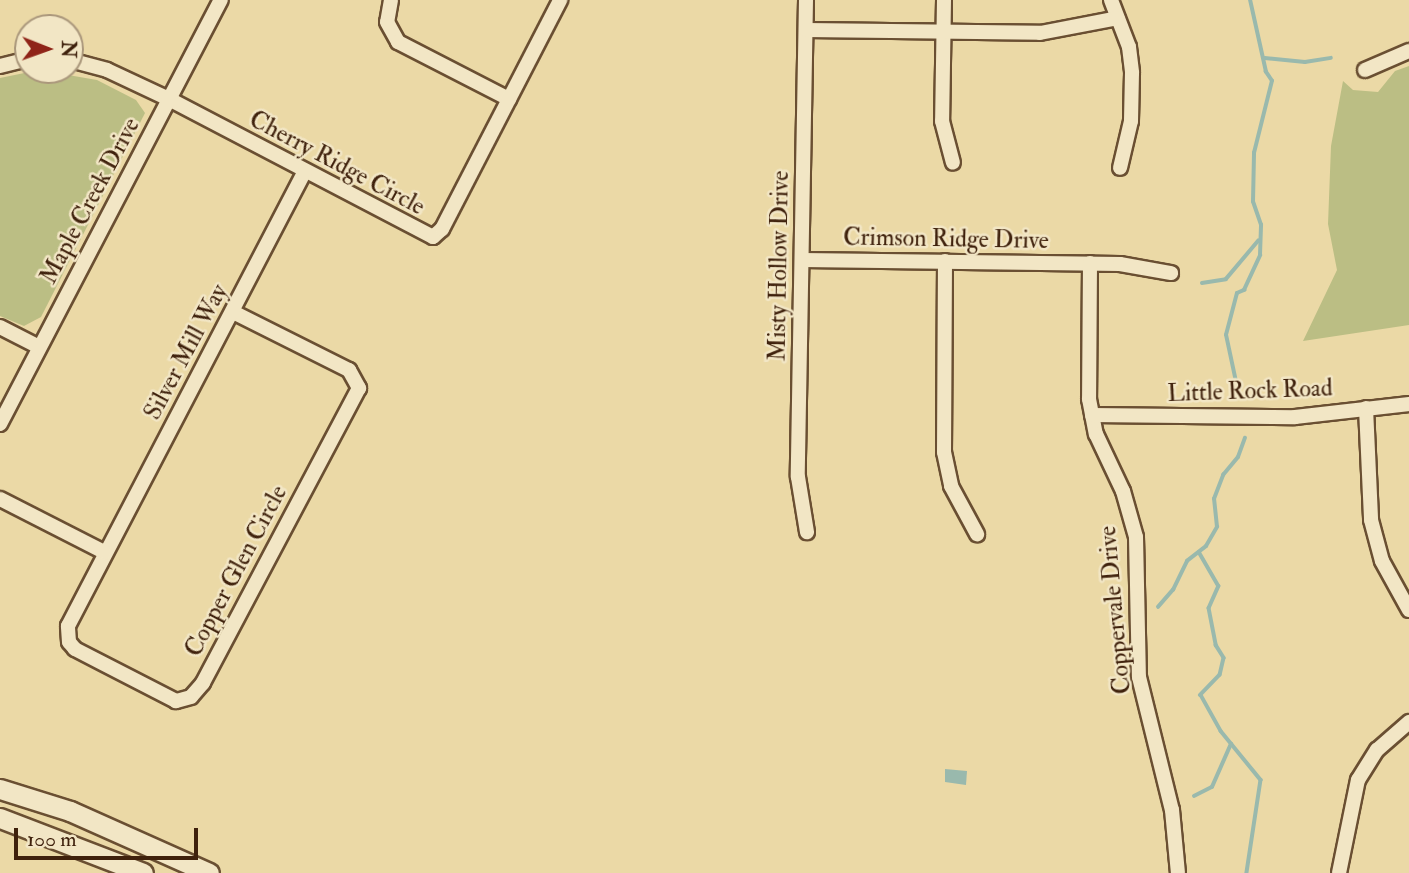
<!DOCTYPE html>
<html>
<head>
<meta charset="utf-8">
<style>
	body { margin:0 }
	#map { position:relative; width:1409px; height:873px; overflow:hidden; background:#ebd9a6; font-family:"IM FELL Double Pica",serif }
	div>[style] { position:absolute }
	.green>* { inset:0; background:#bbbe84 }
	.water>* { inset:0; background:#99b9ad }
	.stream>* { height:3.5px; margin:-1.75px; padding:0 1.75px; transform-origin:1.75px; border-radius:1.75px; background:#99b9ad }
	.roads { filter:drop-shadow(2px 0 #6a4f32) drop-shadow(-2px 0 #6a4f32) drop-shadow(0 2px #6a4f32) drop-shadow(0 -2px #6a4f32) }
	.street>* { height:14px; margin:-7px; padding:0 7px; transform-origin:7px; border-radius:7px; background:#f2e6c5 }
	.secondary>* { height:19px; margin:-9.5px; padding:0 9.5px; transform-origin:9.5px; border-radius:9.5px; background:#f2e6c5 }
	span { translate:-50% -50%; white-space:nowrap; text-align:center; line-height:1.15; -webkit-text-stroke:5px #f2e6c5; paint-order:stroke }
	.street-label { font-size:24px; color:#3f210c }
	.north { position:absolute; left:14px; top:14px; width:70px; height:70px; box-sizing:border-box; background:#f2e6c5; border:2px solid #aa977b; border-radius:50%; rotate:91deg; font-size:19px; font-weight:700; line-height:28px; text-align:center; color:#3f210c }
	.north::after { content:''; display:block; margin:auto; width:24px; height:32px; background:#8f2418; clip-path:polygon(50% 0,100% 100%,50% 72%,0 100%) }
	.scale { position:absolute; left:14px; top:828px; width:184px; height:32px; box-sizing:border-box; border:4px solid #3f210c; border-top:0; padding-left:9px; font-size:21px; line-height:24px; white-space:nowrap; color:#3f210c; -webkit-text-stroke:5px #f2e6c5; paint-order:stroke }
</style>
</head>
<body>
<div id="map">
	<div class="green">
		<i style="clip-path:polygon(1409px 66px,1409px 325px,1303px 341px,1337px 270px,1328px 224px,1331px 146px,1343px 81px,1353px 90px,1378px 92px,1395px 71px)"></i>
		<i style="clip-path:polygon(39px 70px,97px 80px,136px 100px,145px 113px,41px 317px,24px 326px,0 316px,0 78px)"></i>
	</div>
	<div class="water">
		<i style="clip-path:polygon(945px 769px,967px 771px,966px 785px,945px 782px)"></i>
	</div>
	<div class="stream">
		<i style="left:1265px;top:58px;width:40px;rotate:5.7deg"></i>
		<i style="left:1305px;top:62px;width:26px;rotate:-9deg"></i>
		<i style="left:1202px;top:283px;width:24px;rotate:-9deg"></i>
		<i style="left:1226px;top:279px;width:50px;rotate:-49.9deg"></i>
		<i style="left:1239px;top:396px;width:62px;rotate:-102deg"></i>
		<i style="left:1226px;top:335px;width:43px;rotate:-75.3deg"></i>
		<i style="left:1237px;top:293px;width:8px;rotate:-23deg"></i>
		<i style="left:1244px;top:290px;width:38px;rotate:-65deg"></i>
		<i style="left:1260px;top:255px;width:30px;rotate:-88deg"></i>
		<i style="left:1261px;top:225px;width:24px;rotate:-109deg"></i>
		<i style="left:1253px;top:202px;width:49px;rotate:-88.8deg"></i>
		<i style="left:1254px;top:153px;width:74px;rotate:-76deg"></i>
		<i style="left:1272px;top:81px;width:11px;rotate:-124deg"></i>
		<i style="left:1266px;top:72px;width:74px;rotate:-102.5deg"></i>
		<i style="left:1199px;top:552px;width:39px;rotate:60deg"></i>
		<i style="left:1219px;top:586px;width:24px;rotate:114deg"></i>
		<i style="left:1209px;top:608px;width:38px;rotate:79deg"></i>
		<i style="left:1216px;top:645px;width:15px;rotate:58deg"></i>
		<i style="left:1224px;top:658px;width:17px;rotate:103deg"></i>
		<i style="left:1220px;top:675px;width:28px;rotate:134deg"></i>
		<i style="left:1201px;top:695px;width:41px;rotate:60.9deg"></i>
		<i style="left:1221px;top:731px;width:63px;rotate:50.8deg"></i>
		<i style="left:1261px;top:780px;width:94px;rotate:98.6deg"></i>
		<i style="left:1158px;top:607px;width:23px;rotate:-49deg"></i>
		<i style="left:1173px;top:590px;width:32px;rotate:-64deg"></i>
		<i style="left:1187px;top:561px;width:24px;rotate:-38deg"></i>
		<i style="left:1206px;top:546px;width:22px;rotate:-60deg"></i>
		<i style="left:1217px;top:527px;width:28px;rotate:-96deg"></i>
		<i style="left:1214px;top:499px;width:26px;rotate:-69deg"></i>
		<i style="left:1223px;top:475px;width:23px;rotate:-50deg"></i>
		<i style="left:1238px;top:457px;width:20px;rotate:-70deg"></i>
		<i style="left:1194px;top:796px;width:20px;rotate:-27deg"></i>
		<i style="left:1212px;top:787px;width:47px;rotate:-66.2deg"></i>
	</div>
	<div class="roads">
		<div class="street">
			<i style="left:391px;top:0;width:22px;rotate:100deg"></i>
			<i style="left:387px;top:22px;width:23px;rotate:61deg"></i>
			<i style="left:398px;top:42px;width:125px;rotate:27.2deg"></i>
			<i style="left:806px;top:0;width:477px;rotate:91deg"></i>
			<i style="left:798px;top:477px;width:56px;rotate:80.7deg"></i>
			<i style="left:944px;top:0;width:121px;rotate:90.9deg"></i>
			<i style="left:942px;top:121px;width:43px;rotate:75.3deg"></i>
			<i style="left:1111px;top:0;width:50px;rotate:69deg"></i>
			<i style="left:1129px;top:47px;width:26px;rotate:83deg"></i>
			<i style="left:1132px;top:73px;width:48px;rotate:91.2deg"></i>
			<i style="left:1131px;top:121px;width:48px;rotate:103.2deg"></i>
			<i style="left:806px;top:30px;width:234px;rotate:0.7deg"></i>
			<i style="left:1040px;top:33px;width:79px;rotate:-10.9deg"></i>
			<i style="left:70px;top:60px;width:38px;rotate:15deg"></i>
			<i style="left:107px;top:70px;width:68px;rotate:25.1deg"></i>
			<i style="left:169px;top:99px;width:298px;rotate:27.6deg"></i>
			<i style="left:433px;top:237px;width:12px;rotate:-42deg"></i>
			<i style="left:442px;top:229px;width:258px;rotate:-62.7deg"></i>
			<i style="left:0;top:66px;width:29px;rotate:-14deg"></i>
			<i style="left:1365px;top:70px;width:48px;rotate:-23.4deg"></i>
			<i style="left:802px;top:260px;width:318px;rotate:0.7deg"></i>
			<i style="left:1120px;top:264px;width:52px;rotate:10deg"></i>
			<i style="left:945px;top:261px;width:191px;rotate:90.3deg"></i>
			<i style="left:944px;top:452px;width:35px;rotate:78deg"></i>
			<i style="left:951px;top:486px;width:55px;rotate:61.6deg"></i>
			<i style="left:1090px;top:263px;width:136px;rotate:90.4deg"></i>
			<i style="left:1089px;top:399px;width:36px;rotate:79deg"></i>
			<i style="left:1096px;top:434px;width:63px;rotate:64.7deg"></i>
			<i style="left:1123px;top:491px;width:48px;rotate:74.2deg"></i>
			<i style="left:1136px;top:537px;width:140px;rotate:88.8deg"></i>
			<i style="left:1139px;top:677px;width:137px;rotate:76.1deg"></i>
			<i style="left:1172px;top:810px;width:63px;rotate:84.6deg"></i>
			<i style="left:233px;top:312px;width:130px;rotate:26.6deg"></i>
			<i style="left:349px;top:370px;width:21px;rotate:61deg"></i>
			<i style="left:359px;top:388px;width:334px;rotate:117.9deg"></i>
			<i style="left:203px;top:683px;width:18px;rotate:131deg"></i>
			<i style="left:191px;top:697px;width:16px;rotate:165deg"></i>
			<i style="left:176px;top:701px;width:114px;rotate:-152.8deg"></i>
			<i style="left:75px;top:649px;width:9px;rotate:-131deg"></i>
			<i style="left:69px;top:642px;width:16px;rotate:-94deg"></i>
			<i style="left:68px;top:626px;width:513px;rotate:-62.49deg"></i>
			<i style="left:0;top:327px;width:44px;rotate:27.1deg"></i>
			<i style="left:1366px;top:408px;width:112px;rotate:87.4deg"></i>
			<i style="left:1371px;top:520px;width:42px;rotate:75deg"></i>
			<i style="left:1382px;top:561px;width:56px;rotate:61.1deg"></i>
			<i style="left:1092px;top:415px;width:203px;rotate:0.6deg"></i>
			<i style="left:1295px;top:417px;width:115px;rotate:-6.5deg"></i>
			<i style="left:0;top:424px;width:478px;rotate:-62.5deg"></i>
			<i style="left:0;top:499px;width:117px;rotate:27deg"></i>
			<i style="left:1339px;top:873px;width:95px;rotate:-78.5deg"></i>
			<i style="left:1358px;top:780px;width:36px;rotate:-58deg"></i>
			<i style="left:1377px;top:750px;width:43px;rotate:-41.2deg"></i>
		</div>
		<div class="secondary">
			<i style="left:0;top:789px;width:73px;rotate:17.4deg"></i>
			<i style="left:70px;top:811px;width:152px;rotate:24deg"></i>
			<i style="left:0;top:818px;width:153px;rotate:21deg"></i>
		</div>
	</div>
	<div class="street-label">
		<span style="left:337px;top:163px;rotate:28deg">Cherry Ridge Circle</span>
		<span style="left:90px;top:201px;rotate:-62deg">Maple Creek Drive</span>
		<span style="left:946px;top:239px;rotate:1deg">Crimson Ridge Drive</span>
		<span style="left:779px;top:266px;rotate:-89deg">Misty Hollow Drive</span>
		<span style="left:186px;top:352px;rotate:-62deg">Silver Mill Way</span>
		<span style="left:1250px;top:391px;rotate:-2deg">Little Rock Road</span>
		<span style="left:236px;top:571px;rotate:-62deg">Copper Glen Circle</span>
		<span style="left:1115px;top:610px;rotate:-95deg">Coppervale Drive</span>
	</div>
	<div class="north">N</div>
	<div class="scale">100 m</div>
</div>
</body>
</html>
